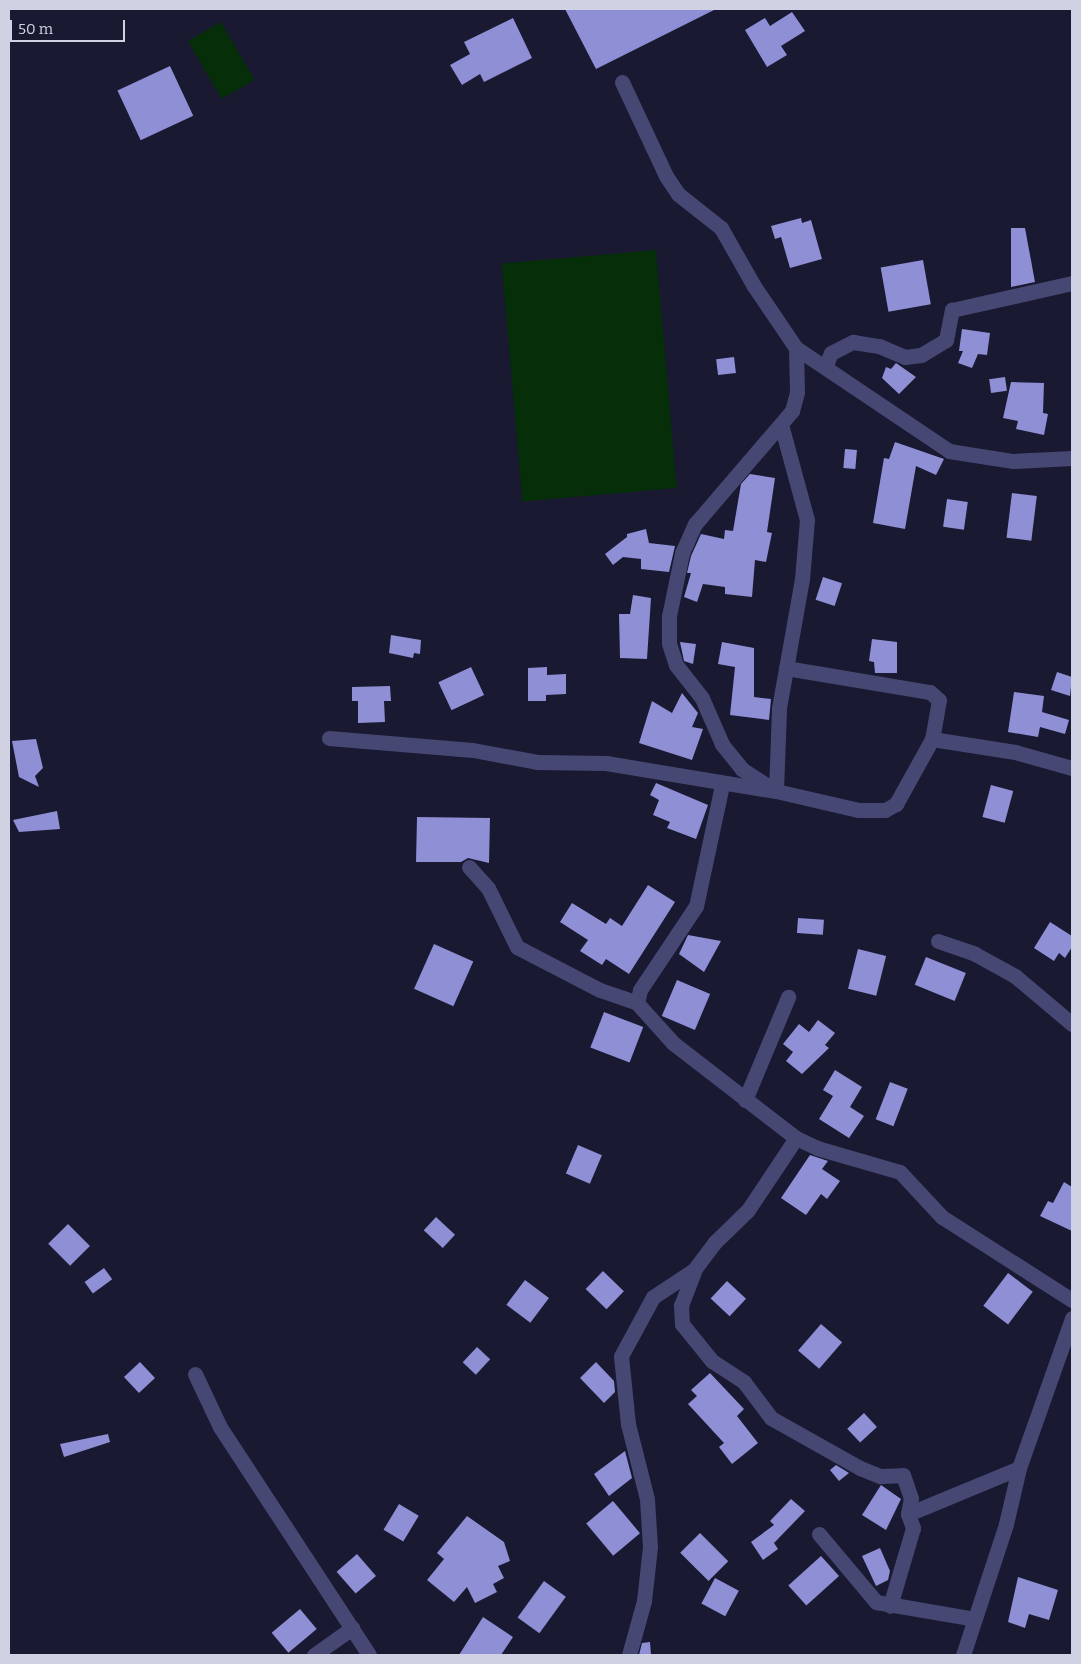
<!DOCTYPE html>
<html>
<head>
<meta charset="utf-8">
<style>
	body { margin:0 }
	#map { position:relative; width:1081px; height:1664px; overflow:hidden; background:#191932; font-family:Bitter,serif }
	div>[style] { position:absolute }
	.green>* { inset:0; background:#062f09; transform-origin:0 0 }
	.building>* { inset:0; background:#8e8fd5; transform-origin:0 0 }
	.minor>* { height:15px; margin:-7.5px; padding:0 7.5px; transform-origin:7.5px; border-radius:7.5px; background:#474774 }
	span { translate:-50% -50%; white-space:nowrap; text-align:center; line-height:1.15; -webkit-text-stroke:5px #191932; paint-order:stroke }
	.frame { position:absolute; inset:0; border:10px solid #d0d2e3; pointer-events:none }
	.scale { position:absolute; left:10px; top:20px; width:115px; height:22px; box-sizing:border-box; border:2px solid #d0d2e3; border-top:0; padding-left:6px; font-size:15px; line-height:18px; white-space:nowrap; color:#d0d2e3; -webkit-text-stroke:4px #191932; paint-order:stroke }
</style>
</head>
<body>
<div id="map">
	<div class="green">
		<i style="left:221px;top:22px;width:67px;height:38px;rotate:60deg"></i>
		<i style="left:656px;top:250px;width:239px;height:155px;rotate:85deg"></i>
	</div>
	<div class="building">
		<i style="clip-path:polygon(565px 9px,716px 9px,596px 69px)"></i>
		<i style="clip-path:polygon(792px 12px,805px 31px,781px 46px,787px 55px,767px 67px,745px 30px,765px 18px,770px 26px)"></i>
		<i style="clip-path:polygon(513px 18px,532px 58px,484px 82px,480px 74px,462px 85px,450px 65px,470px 54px,464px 42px)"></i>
		<i style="left:170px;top:66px;width:55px;height:58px;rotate:65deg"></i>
		<i style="clip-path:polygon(801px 218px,802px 223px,811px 220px,822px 259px,790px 268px,781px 237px,775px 239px,771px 226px)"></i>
		<i style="clip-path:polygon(1011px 228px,1025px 228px,1035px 282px,1011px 287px)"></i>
		<i style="left:923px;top:260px;width:45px;height:43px;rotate:80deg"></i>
		<i style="clip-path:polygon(962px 329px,990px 333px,987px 355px,978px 354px,972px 368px,958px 363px,963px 351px,959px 351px)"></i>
		<i style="left:734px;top:357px;width:16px;height:18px;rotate:83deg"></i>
		<i style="clip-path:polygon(896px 363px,916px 377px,899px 394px,882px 378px,886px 367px,891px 369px)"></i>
		<i style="left:1005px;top:377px;width:14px;height:16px;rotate:82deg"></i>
		<i style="clip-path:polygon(1011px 382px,1044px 383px,1043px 413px,1048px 414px,1044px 435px,1016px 429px,1018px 421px,1003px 418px)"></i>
		<i style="clip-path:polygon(895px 442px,944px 459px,936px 475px,916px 466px,905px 529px,873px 523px,884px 458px,889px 459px)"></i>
		<i style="left:845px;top:449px;width:12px;height:19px;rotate:5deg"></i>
		<i style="clip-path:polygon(750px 474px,775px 478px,767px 532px,772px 533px,766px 562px,755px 560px,752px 597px,725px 594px,725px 587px,703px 584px,697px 602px,684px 597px,691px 573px,687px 573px,691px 556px,701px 534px,724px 539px,725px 530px,733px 531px,741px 484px)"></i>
		<i style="left:1012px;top:493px;width:25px;height:45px;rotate:7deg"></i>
		<i style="left:947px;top:499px;width:21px;height:28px;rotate:8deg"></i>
		<i style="clip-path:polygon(646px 529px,649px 543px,675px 546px,669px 572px,641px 569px,641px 559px,623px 557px,613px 565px,605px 554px,627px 537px,627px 534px)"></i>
		<i style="left:823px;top:577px;width:20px;height:24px;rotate:18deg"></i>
		<i style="clip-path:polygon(633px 595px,651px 598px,647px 659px,620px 658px,619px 614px,630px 614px)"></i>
		<i style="clip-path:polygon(391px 635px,421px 640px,420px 654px,414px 653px,413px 658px,389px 653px)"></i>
		<i style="clip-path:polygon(872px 639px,897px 642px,897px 673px,875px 673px,874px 662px,869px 661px)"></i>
		<i style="clip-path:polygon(680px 642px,696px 644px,693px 664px,684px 661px)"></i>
		<i style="clip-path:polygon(722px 642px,754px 648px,754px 697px,771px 699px,769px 720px,730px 715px,735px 667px,718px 664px)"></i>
		<i style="left:471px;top:667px;width:31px;height:36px;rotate:65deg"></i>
		<i style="clip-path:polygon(547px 667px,547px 675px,566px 674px,566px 694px,546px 695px,546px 701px,528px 701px,528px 668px)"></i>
		<i style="clip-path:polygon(1057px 672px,1072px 677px,1070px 696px,1051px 690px)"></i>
		<i style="clip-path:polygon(390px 686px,391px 701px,384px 701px,385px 722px,358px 723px,358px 701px,352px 701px,352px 687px)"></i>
		<i style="clip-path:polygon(1014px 692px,1044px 696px,1042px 712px,1069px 720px,1065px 734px,1040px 727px,1038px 737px,1008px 732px)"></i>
		<i style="clip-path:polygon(682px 693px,698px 713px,692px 727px,703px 729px,692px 760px,639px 743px,652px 701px,672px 713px)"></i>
		<i style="clip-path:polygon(36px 739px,43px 768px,35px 776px,39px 787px,19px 777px,12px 741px)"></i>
		<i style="clip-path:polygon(656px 783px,708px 805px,696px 839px,667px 828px,670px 822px,653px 815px,659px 800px,650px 795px)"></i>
		<i style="left:991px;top:785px;width:23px;height:33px;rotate:15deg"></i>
		<i style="clip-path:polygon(57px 811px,60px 829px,19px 832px,13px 820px)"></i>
		<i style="clip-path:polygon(417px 817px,490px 818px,489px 863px,468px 858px,461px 862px,416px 862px)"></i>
		<i style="clip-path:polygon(648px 885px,675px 902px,629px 974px,606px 959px,602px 965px,580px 951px,588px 940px,560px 922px,572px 903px,606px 924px,610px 918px,622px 926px)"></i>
		<i style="left:798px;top:918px;width:26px;height:15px;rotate:4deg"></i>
		<i style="clip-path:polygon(1050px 922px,1072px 936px,1072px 947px,1065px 958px,1059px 953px,1054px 961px,1034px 948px)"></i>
		<i style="clip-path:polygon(688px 935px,721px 941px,704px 972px,679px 954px)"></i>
		<i style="left:434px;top:944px;width:43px;height:49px;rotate:24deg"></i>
		<i style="left:858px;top:949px;width:29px;height:41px;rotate:14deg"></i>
		<i style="left:926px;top:957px;width:43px;height:30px;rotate:22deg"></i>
		<i style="left:677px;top:980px;width:36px;height:39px;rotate:23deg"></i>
		<i style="left:604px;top:1012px;width:42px;height:38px;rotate:21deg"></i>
		<i style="clip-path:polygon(818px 1020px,835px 1033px,825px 1045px,829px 1048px,802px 1074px,786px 1061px,793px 1052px,783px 1044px,799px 1024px,809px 1032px)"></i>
		<i style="clip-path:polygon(835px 1070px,862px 1087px,850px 1107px,864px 1116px,849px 1138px,819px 1119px,833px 1096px,823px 1090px)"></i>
		<i style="left:890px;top:1082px;width:19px;height:40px;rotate:21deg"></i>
		<i style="left:578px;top:1145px;width:26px;height:31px;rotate:23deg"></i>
		<i style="clip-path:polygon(810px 1155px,828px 1161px,822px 1169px,840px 1181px,827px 1199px,821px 1194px,806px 1215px,781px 1198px)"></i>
		<i style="clip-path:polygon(1064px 1182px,1072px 1187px,1072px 1231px,1040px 1216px,1048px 1201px,1053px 1203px)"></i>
		<i style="left:436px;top:1217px;width:26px;height:18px;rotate:43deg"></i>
		<i style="left:68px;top:1224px;width:31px;height:28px;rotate:45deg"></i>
		<i style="left:104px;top:1268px;width:14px;height:24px;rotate:54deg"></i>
		<i style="left:603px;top:1271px;width:29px;height:25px;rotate:44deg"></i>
		<i style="left:1008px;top:1273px;width:31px;height:41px;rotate:37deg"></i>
		<i style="left:525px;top:1280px;width:30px;height:31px;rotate:37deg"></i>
		<i style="left:727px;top:1281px;width:26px;height:24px;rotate:43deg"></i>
		<i style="left:821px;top:1324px;width:28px;height:35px;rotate:41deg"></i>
		<i style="left:477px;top:1347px;width:18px;height:21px;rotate:43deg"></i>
		<i style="left:140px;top:1362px;width:22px;height:22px;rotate:47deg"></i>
		<i style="clip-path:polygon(596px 1362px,614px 1381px,615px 1392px,604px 1403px,580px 1378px)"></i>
		<i style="clip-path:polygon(710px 1373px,744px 1409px,737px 1416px,758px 1443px,732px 1464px,719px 1447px,724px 1443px,688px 1404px,697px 1396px,691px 1390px)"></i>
		<i style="left:864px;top:1413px;width:19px;height:23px;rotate:47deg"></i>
		<i style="clip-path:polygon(108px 1434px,110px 1442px,64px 1457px,60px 1444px)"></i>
		<i style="clip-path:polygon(625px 1451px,632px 1478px,609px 1496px,594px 1474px)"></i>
		<i style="clip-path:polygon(836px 1465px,849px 1473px,839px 1481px,830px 1470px)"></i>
		<i style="clip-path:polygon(881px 1485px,901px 1499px,886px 1530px,862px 1515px)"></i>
		<i style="clip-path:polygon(791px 1499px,805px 1511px,774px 1543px,778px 1549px,763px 1560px,751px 1542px,774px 1525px,770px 1521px)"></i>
		<i style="left:613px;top:1501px;width:42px;height:35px;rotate:50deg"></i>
		<i style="left:399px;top:1504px;width:23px;height:30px;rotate:31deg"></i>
		<i style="clip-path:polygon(467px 1516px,504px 1542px,510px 1561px,498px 1566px,504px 1578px,493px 1584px,497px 1592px,475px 1603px,467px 1587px,454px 1602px,427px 1580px,444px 1559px,437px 1553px)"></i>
		<i style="left:700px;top:1533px;width:40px;height:28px;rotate:45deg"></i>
		<i style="clip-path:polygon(880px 1548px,890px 1571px,888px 1580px,876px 1586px,862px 1556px)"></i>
		<i style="left:357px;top:1554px;width:29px;height:27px;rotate:49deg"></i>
		<i style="left:821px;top:1556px;width:27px;height:44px;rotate:48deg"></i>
		<i style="clip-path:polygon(1018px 1577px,1058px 1590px,1049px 1620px,1029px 1614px,1025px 1628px,1008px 1622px)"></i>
		<i style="left:715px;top:1578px;width:27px;height:29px;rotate:28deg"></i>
		<i style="left:544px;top:1581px;width:27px;height:45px;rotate:36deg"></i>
		<i style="left:300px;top:1609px;width:26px;height:37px;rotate:50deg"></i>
		<i style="clip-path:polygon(483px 1617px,513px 1637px,501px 1655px,459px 1655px)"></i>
		<i style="clip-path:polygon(650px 1642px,651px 1655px,639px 1655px,642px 1643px)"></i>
	</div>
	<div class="minor">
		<i style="left:622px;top:82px;width:104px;rotate:64.9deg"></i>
		<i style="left:666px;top:176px;width:22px;rotate:56deg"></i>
		<i style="left:678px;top:194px;width:55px;rotate:38.3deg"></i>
		<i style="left:721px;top:228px;width:67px;rotate:60.4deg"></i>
		<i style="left:754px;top:286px;width:75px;rotate:55.9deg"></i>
		<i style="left:796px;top:348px;width:184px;rotate:33.9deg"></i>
		<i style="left:949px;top:451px;width:65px;rotate:8.9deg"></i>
		<i style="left:1013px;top:461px;width:59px;rotate:-2.9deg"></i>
		<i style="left:825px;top:367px;width:15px;rotate:-67deg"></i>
		<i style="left:831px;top:353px;width:25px;rotate:-27deg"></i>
		<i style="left:853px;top:342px;width:26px;rotate:9deg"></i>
		<i style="left:879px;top:346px;width:28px;rotate:23deg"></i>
		<i style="left:905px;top:357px;width:16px;rotate:-7deg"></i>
		<i style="left:921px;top:355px;width:29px;rotate:-31deg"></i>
		<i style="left:946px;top:340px;width:31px;rotate:-79deg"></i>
		<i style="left:952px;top:310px;width:123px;rotate:-12.7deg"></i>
		<i style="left:786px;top:668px;width:146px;rotate:9.5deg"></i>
		<i style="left:930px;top:692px;width:12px;rotate:42deg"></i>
		<i style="left:939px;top:700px;width:40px;rotate:100deg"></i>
		<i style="left:329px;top:738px;width:144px;rotate:4.8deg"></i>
		<i style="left:473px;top:750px;width:65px;rotate:10.6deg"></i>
		<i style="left:537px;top:762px;width:69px;rotate:0.8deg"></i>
		<i style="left:606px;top:763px;width:172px;rotate:9.4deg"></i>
		<i style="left:776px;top:791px;width:84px;rotate:13deg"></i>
		<i style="left:858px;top:810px;width:27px"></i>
		<i style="left:885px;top:810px;width:13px;rotate:-29deg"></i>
		<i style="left:896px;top:804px;width:74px;rotate:-61deg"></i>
		<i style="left:932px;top:739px;width:84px;rotate:8.9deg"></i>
		<i style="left:1015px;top:752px;width:59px;rotate:15.7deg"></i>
		<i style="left:722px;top:785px;width:124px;rotate:102.1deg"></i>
		<i style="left:696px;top:906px;width:101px;rotate:123.7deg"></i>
		<i style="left:640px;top:990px;width:13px;rotate:103deg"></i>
		<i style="left:637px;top:1003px;width:54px;rotate:48deg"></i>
		<i style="left:673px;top:1043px;width:155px;rotate:37.7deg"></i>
		<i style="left:796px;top:1138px;width:23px;rotate:25deg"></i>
		<i style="left:817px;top:1148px;width:86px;rotate:16.1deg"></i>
		<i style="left:900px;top:1172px;width:62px;rotate:47deg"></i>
		<i style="left:942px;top:1217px;width:154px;rotate:32.6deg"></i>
		<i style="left:771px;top:788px;width:35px;rotate:-147deg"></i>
		<i style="left:742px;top:769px;width:32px;rotate:-129deg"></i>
		<i style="left:722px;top:744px;width:50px;rotate:-113.5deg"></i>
		<i style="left:702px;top:698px;width:42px;rotate:-128.2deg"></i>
		<i style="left:676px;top:665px;width:23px;rotate:-108deg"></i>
		<i style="left:669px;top:643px;width:27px;rotate:-90deg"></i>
		<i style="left:669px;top:616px;width:64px;rotate:-78.3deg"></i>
		<i style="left:682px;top:553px;width:32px;rotate:-66deg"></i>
		<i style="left:695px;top:524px;width:149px;rotate:-49.4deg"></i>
		<i style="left:792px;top:411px;width:20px;rotate:-75deg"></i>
		<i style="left:797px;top:392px;width:44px;rotate:-91.3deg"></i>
		<i style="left:776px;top:791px;width:83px;rotate:-87.9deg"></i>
		<i style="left:779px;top:708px;width:131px;rotate:-79.9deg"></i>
		<i style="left:802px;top:579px;width:59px;rotate:-85.2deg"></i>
		<i style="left:807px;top:520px;width:99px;rotate:-105.2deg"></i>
		<i style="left:469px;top:867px;width:28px;rotate:48deg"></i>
		<i style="left:488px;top:888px;width:66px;rotate:63.8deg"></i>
		<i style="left:517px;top:947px;width:93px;rotate:27.4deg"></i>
		<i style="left:600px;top:990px;width:39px;rotate:19deg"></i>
		<i style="left:938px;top:941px;width:39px;rotate:19deg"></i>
		<i style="left:975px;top:954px;width:46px;rotate:28.8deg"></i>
		<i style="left:1015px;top:976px;width:75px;rotate:40.1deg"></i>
		<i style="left:745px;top:1100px;width:112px;rotate:-67.3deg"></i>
		<i style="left:796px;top:1138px;width:87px;rotate:123.7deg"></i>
		<i style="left:748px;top:1210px;width:46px;rotate:135.9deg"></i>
		<i style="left:715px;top:1242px;width:34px;rotate:127deg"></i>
		<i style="left:695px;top:1269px;width:39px;rotate:111deg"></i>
		<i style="left:681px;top:1305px;width:19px;rotate:87deg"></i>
		<i style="left:682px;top:1324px;width:48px;rotate:51deg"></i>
		<i style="left:712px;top:1361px;width:38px;rotate:33deg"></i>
		<i style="left:744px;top:1382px;width:45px;rotate:53.1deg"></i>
		<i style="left:771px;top:1418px;width:102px;rotate:29.3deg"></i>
		<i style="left:860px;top:1468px;width:22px;rotate:22deg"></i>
		<i style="left:880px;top:1476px;width:23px;rotate:-2deg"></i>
		<i style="left:903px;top:1475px;width:24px;rotate:71deg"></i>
		<i style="left:911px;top:1498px;width:16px;rotate:101deg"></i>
		<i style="left:908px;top:1514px;width:15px;rotate:70deg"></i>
		<i style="left:913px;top:1528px;width:81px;rotate:106.4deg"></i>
		<i style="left:195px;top:1374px;width:59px;rotate:64.7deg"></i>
		<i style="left:220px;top:1427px;width:272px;rotate:56.8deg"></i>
		<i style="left:908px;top:1514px;width:120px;rotate:-22.5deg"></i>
		<i style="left:819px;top:1534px;width:89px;rotate:50deg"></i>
		<i style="left:876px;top:1602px;width:100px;rotate:9.7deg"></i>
		<i style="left:314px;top:1655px;width:47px;rotate:-35.4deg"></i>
		<i style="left:629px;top:1655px;width:56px;rotate:-74.5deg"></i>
		<i style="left:644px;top:1601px;width:54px;rotate:-83.7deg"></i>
		<i style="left:650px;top:1547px;width:48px;rotate:-93.6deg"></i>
		<i style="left:647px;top:1499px;width:77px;rotate:-104.2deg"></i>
		<i style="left:628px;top:1424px;width:68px;rotate:-95.9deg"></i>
		<i style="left:621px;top:1356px;width:67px;rotate:-61.5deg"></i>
		<i style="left:653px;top:1297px;width:49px;rotate:-33.4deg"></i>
		<i style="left:963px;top:1655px;width:138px;rotate:-71.8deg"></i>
		<i style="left:1006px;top:1524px;width:57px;rotate:-76.9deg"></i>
		<i style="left:1019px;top:1468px;width:159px;rotate:-70.5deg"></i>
	</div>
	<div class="frame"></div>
	<div class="scale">50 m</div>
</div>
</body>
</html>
